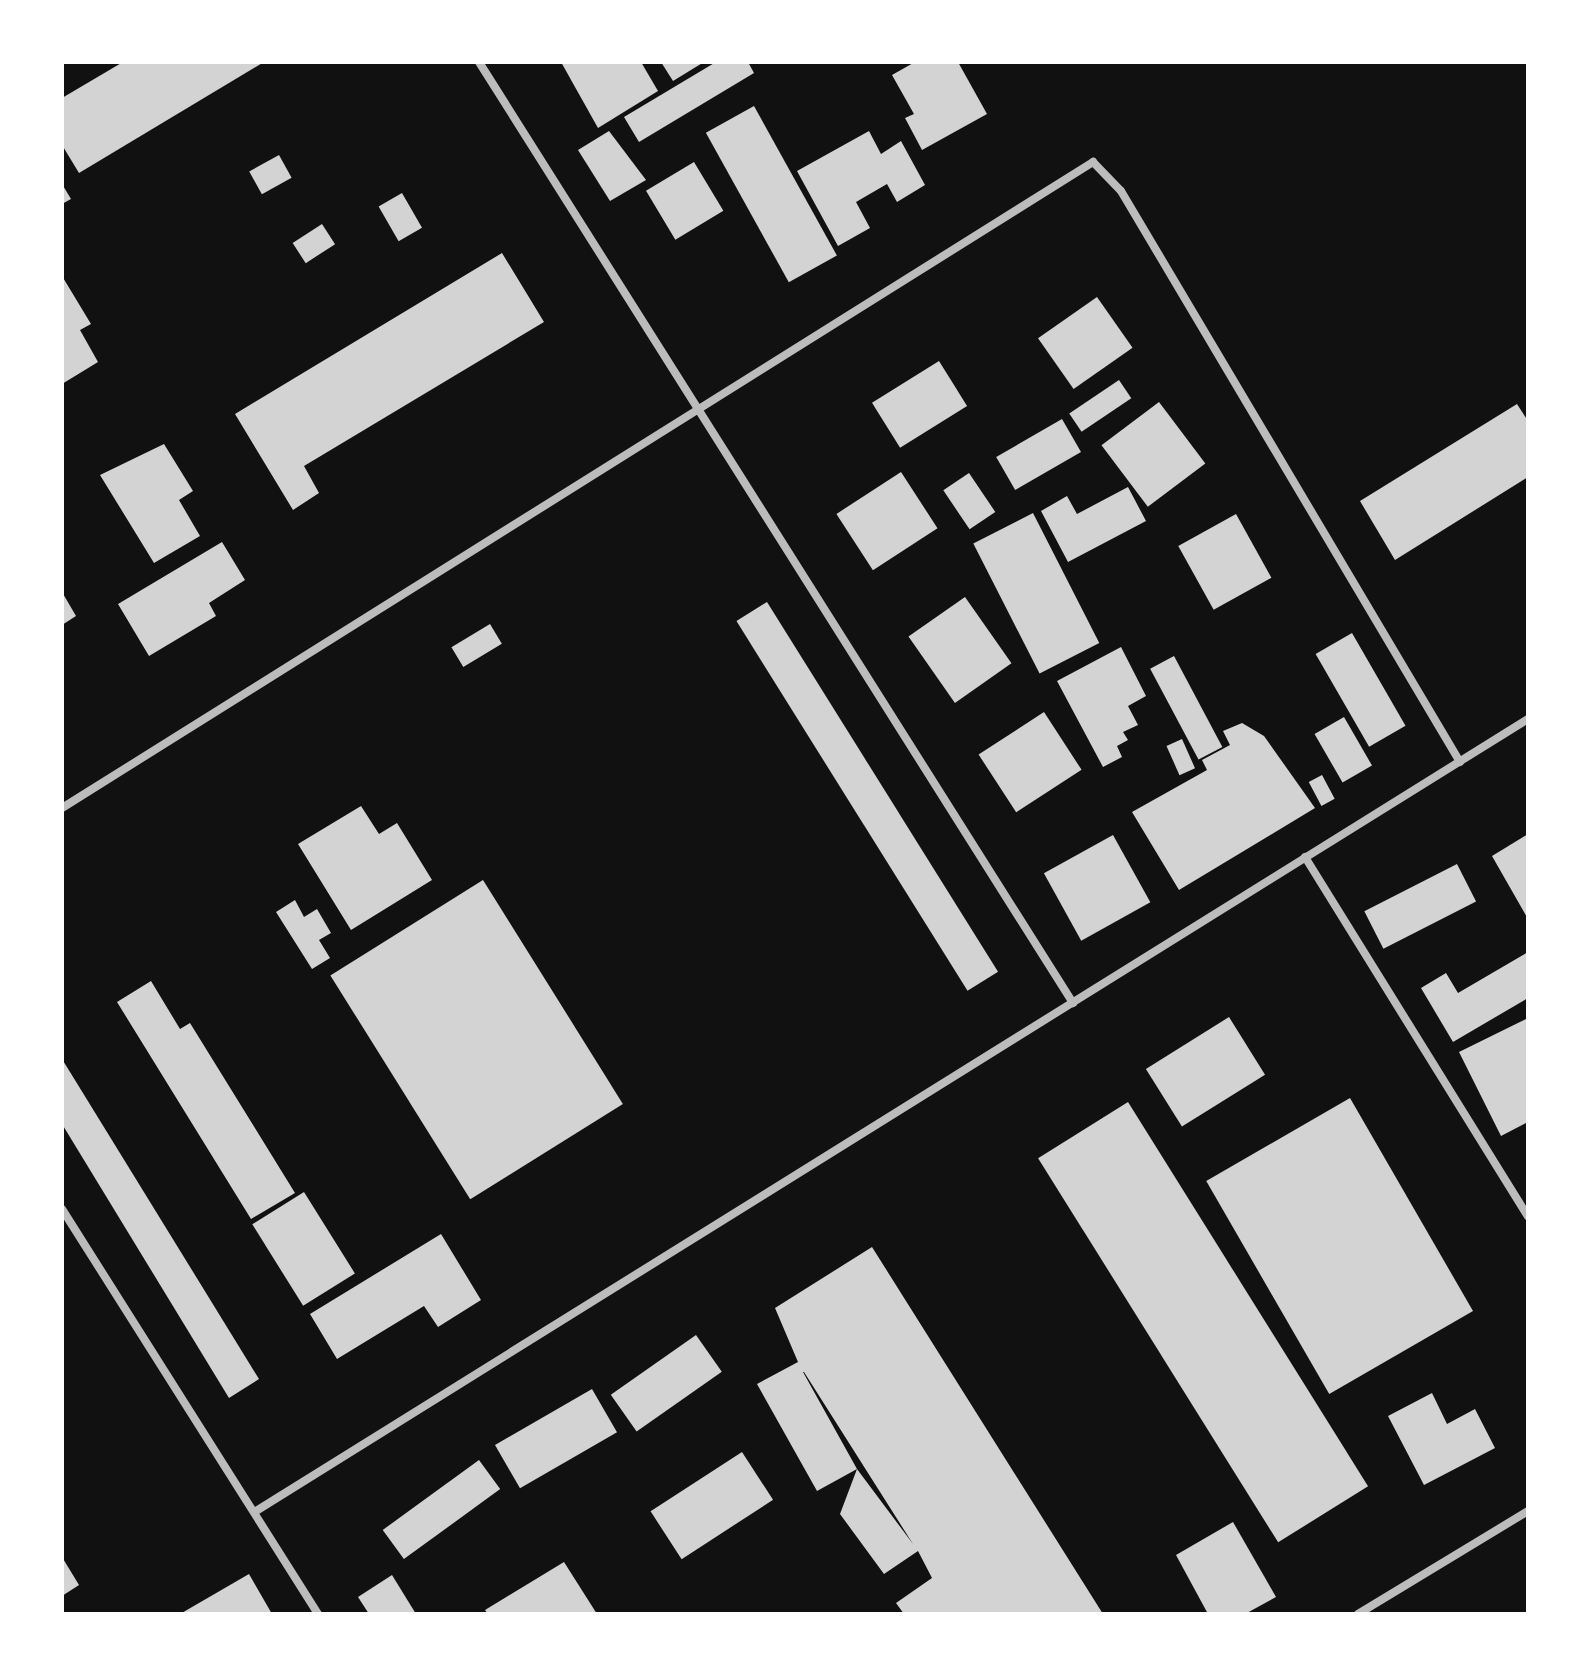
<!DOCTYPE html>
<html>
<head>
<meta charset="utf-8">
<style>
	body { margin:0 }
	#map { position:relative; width:1590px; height:1676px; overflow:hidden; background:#111; font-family:Figtree,sans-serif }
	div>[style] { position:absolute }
	.building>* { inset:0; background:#d3d3d3; transform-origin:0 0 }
	.minor>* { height:8px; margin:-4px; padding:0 4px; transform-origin:4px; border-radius:4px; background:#bcbcbc }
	span { translate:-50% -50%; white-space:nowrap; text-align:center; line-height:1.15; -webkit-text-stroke:6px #fff; paint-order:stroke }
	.frame { position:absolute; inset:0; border:64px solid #fff; pointer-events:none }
</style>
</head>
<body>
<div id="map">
	<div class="building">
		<i style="clip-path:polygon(123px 62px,264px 62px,79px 173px,62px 145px,62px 98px)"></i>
		<i style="clip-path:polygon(561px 62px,641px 62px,658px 91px,598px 128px)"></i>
		<i style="clip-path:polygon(661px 62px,704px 62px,673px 81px)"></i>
		<i style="clip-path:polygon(716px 62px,748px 62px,754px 73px,639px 142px,624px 117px)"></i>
		<i style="clip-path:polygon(915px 62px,958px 62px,987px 114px,922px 150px,905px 118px,914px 114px,892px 75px)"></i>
		<i style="left:754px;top:106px;width:171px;height:55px;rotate:61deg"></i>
		<i style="clip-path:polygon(609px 131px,646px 180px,610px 201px,578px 150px)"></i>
		<i style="clip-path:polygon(869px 131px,881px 154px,901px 141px,925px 185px,897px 202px,887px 184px,856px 202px,870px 228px,838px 246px,797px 171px)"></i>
		<i style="left:279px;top:155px;width:26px;height:34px;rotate:61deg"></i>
		<i style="left:694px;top:162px;width:57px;height:56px;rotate:59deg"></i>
		<i style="clip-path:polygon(62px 184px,71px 199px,62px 204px)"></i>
		<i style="left:402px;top:193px;width:40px;height:27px;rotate:60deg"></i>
		<i style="left:322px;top:224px;width:24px;height:35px;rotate:57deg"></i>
		<i style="clip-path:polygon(502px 253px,544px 322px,304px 466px,319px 493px,293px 510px,235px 414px)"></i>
		<i style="clip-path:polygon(62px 276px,91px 324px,80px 330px,98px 362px,62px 384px)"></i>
		<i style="left:1097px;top:297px;width:62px;height:72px;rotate:55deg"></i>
		<i style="left:939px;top:361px;width:53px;height:79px;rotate:58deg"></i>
		<i style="left:1119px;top:380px;width:22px;height:60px;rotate:56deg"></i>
		<i style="left:1159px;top:402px;width:77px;height:72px;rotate:53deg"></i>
		<i style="clip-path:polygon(1517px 404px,1528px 421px,1528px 477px,1395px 560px,1360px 501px)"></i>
		<i style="left:1062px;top:419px;width:38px;height:76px;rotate:60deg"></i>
		<i style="clip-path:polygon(164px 444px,193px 491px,179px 500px,200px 536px,154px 563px,100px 475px)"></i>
		<i style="left:901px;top:472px;width:67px;height:77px;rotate:57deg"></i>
		<i style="left:969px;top:473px;width:47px;height:31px;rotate:56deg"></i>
		<i style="clip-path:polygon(1128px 487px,1146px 521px,1068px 562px,1041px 511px,1067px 496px,1077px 514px)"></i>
		<i style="left:1033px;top:513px;width:146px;height:67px;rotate:63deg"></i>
		<i style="left:1236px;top:514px;width:73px;height:66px;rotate:61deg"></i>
		<i style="clip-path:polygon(222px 542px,245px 580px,209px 603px,216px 616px,149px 656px,118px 604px)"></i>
		<i style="clip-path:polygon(62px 592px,76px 616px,62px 625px)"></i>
		<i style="left:965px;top:597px;width:81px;height:69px;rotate:55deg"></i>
		<i style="left:767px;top:602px;width:436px;height:36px;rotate:58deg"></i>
		<i style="left:490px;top:624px;width:23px;height:45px;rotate:59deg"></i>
		<i style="left:1352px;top:633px;width:107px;height:42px;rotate:60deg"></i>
		<i style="clip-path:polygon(1121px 647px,1146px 696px,1128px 706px,1138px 725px,1123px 732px,1128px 740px,1117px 746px,1122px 757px,1103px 767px,1057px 681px)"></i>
		<i style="left:1174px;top:656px;width:103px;height:27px;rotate:62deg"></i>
		<i style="left:1044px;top:712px;width:69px;height:78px;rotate:57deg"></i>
		<i style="left:1344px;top:717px;width:56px;height:34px;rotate:60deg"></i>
		<i style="clip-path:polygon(1242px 723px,1264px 736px,1315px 808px,1179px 890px,1132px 812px,1207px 770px,1202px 760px,1230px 745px,1223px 731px)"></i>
		<i style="left:1182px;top:739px;width:32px;height:17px;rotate:66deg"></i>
		<i style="left:1322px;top:775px;width:27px;height:15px;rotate:62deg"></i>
		<i style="clip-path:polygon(361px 806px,379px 834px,397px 823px,432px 880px,351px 930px,298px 844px)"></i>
		<i style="clip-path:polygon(1528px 834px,1528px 919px,1492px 856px)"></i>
		<i style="left:1113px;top:835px;width:77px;height:79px;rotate:61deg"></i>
		<i style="left:1457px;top:864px;width:42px;height:104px;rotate:63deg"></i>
		<i style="left:483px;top:880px;width:264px;height:180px;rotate:58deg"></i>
		<i style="clip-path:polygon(295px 900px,304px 917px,317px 909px,331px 933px,319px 940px,330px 958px,312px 969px,276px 912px)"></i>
		<i style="clip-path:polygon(1528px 952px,1528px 998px,1453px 1042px,1421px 988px,1446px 973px,1458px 993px)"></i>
		<i style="clip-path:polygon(151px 981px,180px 1029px,190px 1023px,295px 1193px,251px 1219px,117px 1002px)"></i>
		<i style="left:1229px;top:1017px;width:68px;height:98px;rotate:58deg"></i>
		<i style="clip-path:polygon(1528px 1018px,1528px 1122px,1501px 1136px,1459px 1052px)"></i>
		<i style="clip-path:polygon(62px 1059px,259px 1379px,229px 1398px,62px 1124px)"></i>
		<i style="left:1350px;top:1098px;width:246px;height:166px;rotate:60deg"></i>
		<i style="left:1128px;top:1102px;width:453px;height:106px;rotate:58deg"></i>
		<i style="left:304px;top:1192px;width:96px;height:61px;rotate:58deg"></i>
		<i style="clip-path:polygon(441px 1234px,481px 1300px,438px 1327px,424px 1306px,337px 1359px,310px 1314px)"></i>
		<i style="clip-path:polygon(evenodd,872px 1247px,1103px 1614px,904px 1614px,896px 1603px,932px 1578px,918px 1551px,884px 1574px,840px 1514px,857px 1469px,817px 1491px,757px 1384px,798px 1362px,775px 1308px,872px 1247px,803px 1372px,804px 1372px,913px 1544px,857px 1469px,803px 1372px)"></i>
		<i style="left:696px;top:1335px;width:45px;height:104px;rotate:55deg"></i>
		<i style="left:592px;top:1389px;width:50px;height:112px;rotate:60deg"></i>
		<i style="clip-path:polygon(1432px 1393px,1447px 1424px,1475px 1409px,1495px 1448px,1424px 1485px,1388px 1416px)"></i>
		<i style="left:742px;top:1452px;width:57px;height:109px;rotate:57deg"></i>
		<i style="left:479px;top:1460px;width:36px;height:119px;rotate:54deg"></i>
		<i style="clip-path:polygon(1233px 1522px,1276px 1597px,1245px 1614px,1208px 1614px,1176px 1555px)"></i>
		<i style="clip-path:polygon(62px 1557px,79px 1585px,62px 1596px)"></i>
		<i style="clip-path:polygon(564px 1562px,597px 1614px,488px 1614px,485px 1610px)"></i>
		<i style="clip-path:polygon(249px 1574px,272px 1614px,180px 1614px)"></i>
		<i style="clip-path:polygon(392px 1575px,416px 1614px,369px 1614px,358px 1597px)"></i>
	</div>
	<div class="minor">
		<i style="left:479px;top:62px;width:1113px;rotate:57.74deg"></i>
		<i style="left:62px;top:808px;width:1217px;rotate:-32.07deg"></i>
		<i style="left:1093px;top:162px;width:40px;rotate:46deg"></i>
		<i style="left:1121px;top:191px;width:664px;rotate:59.3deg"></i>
		<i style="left:1305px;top:857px;width:423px;rotate:58.2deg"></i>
		<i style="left:62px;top:1209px;width:479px;rotate:57.7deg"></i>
		<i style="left:256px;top:1511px;width:1498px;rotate:-31.91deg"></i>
		<i style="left:1358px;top:1614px;width:199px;rotate:-31.2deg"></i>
	</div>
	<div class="frame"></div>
</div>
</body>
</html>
